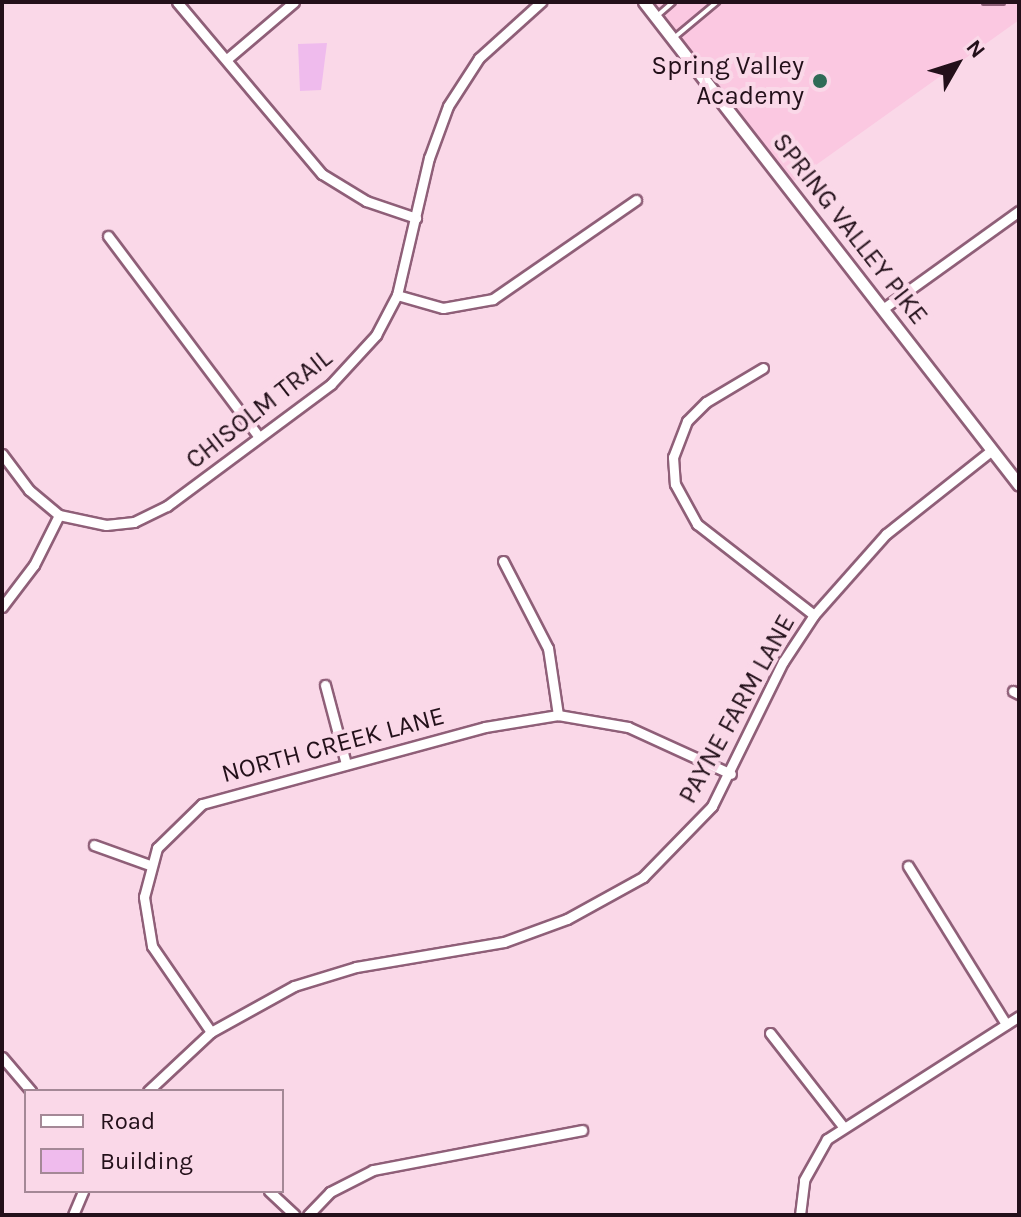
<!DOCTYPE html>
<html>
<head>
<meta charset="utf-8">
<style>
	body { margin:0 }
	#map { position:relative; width:1021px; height:1217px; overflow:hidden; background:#fad8e8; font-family:Karla,sans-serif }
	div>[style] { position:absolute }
	.built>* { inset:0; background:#fbc8e1 }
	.building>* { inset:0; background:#efbbed }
	.roads { filter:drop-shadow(2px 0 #8f5f78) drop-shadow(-2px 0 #8f5f78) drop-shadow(0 2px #8f5f78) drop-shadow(0 -2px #8f5f78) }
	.service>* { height:4px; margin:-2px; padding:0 2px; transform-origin:2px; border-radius:2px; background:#fff }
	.minor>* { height:9px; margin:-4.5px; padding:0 4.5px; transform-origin:4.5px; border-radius:4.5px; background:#fff }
	.tertiary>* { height:11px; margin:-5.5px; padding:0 5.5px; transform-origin:5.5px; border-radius:5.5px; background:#fff }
	.dots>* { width:22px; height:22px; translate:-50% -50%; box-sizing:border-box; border:4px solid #fad8e8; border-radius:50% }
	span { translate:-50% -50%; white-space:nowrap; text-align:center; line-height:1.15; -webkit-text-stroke:8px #fad8e8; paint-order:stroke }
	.poi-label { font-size:26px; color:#23101a }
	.right { translate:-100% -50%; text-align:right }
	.street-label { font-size:26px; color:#23101a }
	.frame { position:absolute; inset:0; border:4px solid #23101a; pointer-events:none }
	.legend { position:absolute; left:24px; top:1089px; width:260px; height:104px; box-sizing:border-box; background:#fad8e8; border:2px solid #a48896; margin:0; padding:10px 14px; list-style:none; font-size:24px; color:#23101a }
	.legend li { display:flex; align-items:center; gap:16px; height:40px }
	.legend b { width:40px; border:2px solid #a48896 }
	.north { position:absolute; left:917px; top:24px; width:80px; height:80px; -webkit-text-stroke:6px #fad8e8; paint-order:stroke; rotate:51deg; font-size:22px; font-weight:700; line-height:32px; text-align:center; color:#23101a }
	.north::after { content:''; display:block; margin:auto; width:28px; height:36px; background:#23101a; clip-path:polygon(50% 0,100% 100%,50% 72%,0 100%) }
</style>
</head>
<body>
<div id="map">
	<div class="built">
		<i style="clip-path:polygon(644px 2px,1019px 2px,1019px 20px,788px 185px)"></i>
	</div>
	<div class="building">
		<i style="clip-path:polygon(327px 43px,321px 90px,300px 91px,298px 44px)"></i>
	</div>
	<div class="roads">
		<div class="service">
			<i style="left:985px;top:2px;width:17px"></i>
			<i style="left:657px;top:16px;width:21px;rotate:-41deg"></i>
			<i style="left:675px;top:37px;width:55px;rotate:-39.8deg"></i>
		</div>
		<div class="minor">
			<i style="left:177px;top:2px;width:225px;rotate:49.9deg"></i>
			<i style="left:322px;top:174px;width:52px;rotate:31.5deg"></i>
			<i style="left:366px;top:201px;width:53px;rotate:18.8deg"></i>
			<i style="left:227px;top:59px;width:88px;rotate:-40.4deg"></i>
			<i style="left:108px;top:236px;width:251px;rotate:53.1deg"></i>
			<i style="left:397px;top:295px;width:48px;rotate:15.8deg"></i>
			<i style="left:443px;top:308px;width:51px;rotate:-10.2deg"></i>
			<i style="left:493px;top:299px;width:174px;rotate:-34.7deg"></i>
			<i style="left:884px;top:308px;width:166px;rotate:-35.7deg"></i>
			<i style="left:763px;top:368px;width:66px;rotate:149.2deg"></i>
			<i style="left:706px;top:402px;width:27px;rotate:135deg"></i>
			<i style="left:687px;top:421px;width:39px;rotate:111deg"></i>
			<i style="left:673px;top:457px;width:27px;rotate:86deg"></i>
			<i style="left:675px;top:484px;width:46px;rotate:61.2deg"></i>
			<i style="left:697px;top:524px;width:148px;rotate:37.9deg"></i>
			<i style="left:2px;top:454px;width:45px;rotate:53.1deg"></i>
			<i style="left:29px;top:490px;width:39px;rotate:40deg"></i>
			<i style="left:59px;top:515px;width:48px;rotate:12deg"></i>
			<i style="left:106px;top:525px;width:28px;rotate:-6deg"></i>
			<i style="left:134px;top:522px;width:37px;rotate:-26deg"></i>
			<i style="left:167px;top:506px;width:204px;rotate:-36.6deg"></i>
			<i style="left:331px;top:384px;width:67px;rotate:-47.4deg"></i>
			<i style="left:376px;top:335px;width:45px;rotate:-62.3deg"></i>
			<i style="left:397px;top:295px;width:141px;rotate:-76.9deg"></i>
			<i style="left:429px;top:158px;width:55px;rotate:-69.9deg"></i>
			<i style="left:448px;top:106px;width:57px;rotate:-57.1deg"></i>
			<i style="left:479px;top:58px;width:84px;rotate:-42.1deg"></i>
			<i style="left:503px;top:561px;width:98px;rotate:62.7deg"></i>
			<i style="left:548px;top:648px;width:68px;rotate:81.5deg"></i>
			<i style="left:2px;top:607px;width:53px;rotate:-52.7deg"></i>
			<i style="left:34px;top:565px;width:56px;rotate:-63.4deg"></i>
			<i style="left:325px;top:685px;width:82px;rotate:75.1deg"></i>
			<i style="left:1013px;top:691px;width:7px;rotate:27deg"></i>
			<i style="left:94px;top:845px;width:59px;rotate:19.7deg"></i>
			<i style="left:908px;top:866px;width:186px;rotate:58.2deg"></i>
			<i style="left:211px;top:1032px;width:104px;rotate:-124.5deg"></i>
			<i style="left:152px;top:946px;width:50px;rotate:-99.3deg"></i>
			<i style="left:144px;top:897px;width:51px;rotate:-75.1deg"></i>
			<i style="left:157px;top:848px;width:63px;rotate:-44.4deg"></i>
			<i style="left:202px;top:804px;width:293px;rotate:-15.2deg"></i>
			<i style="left:485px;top:727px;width:74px;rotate:-9.3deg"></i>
			<i style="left:558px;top:715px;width:71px;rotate:9.7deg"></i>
			<i style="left:628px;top:727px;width:113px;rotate:24.5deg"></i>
			<i style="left:770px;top:1033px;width:117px;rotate:52deg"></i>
			<i style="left:2px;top:1057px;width:45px;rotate:49.5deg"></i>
			<i style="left:148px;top:1091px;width:86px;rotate:-43.1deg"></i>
			<i style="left:211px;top:1032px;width:95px;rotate:-29deg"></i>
			<i style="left:294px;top:986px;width:65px;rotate:-17deg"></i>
			<i style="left:356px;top:967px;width:150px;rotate:-9.6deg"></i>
			<i style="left:504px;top:942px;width:67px;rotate:-20.1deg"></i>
			<i style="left:567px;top:919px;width:87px;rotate:-28.9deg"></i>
			<i style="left:643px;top:877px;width:99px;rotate:-45.8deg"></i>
			<i style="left:712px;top:806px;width:161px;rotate:-63.8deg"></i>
			<i style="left:783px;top:662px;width:56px;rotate:-56.6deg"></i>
			<i style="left:814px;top:615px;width:108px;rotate:-48.4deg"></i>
			<i style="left:886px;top:534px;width:135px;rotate:-38.4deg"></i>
			<i style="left:269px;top:1191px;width:35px;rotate:43deg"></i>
			<i style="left:73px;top:1215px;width:26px;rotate:-67deg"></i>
			<i style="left:308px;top:1215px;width:32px;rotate:-46deg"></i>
			<i style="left:330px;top:1192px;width:48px;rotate:-27.1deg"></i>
			<i style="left:373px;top:1170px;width:213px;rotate:-10.8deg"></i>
			<i style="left:800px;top:1215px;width:35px;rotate:-83deg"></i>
			<i style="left:804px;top:1180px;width:47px;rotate:-60.7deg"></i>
			<i style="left:827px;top:1139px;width:228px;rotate:-32.6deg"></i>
		</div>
		<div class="tertiary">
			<i style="left:644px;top:2px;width:611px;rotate:52.17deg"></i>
		</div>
	</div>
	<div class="dots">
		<i style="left:820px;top:81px;background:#2f6b56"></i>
	</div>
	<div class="poi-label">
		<span class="right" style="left:804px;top:81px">Spring Valley<br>Academy</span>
	</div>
	<div class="street-label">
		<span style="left:850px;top:229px;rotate:52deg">SPRING VALLEY PIKE</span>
		<span style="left:259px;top:409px;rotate:-38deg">CHISOLM TRAIL</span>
		<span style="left:737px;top:709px;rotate:-61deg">PAYNE FARM LANE</span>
		<span style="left:333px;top:745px;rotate:-15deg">NORTH CREEK LANE</span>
	</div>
	<div class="frame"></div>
	<ul class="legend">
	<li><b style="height:10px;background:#fff"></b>Road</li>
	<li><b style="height:22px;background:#efbbed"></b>Building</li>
	</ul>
	<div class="north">N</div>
</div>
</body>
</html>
